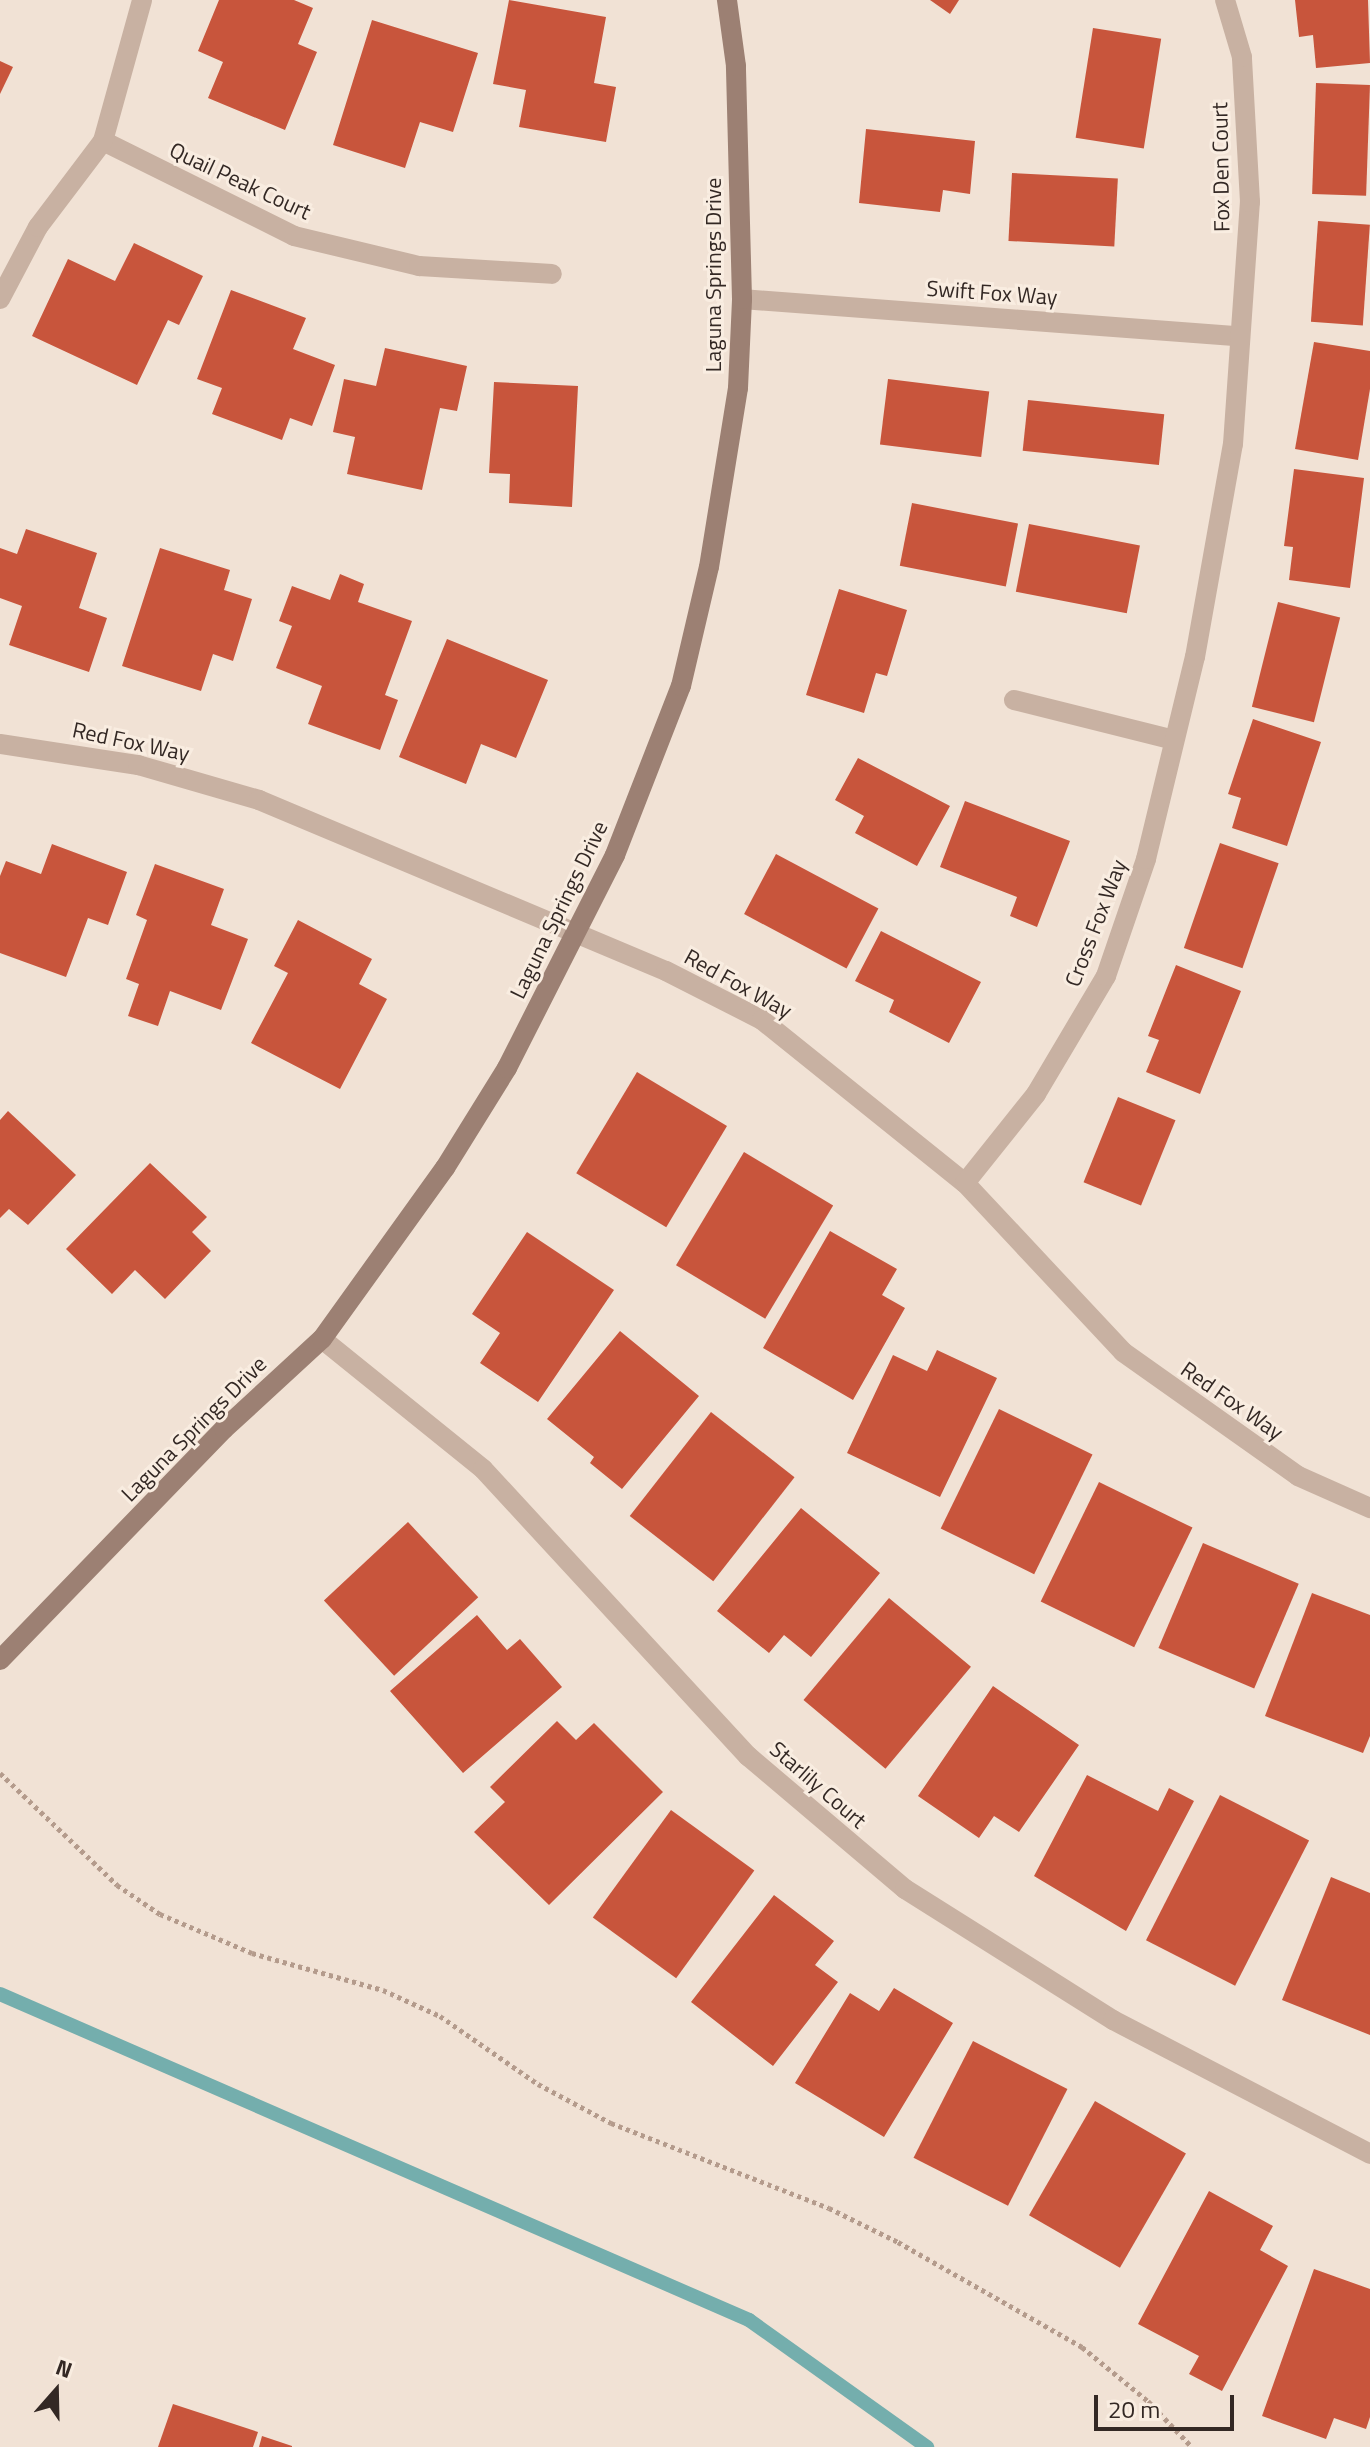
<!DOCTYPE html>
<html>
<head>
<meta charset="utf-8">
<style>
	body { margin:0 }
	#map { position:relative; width:1370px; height:2447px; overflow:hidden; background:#f1e2d5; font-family:"Titillium Web",sans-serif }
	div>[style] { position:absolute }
	.stream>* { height:14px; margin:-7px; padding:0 7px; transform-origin:7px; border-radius:7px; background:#74aead }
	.building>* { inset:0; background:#c8553c; transform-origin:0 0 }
	.path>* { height:5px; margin-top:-2.5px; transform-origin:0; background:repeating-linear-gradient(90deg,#b49b8c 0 4px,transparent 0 8px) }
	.street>* { height:20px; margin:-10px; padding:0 10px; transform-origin:10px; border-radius:10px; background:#c8b1a2 }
	.secondary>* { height:20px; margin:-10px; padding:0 10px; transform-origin:10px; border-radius:10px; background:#9c8073 }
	span { translate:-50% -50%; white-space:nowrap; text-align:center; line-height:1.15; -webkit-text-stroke:6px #f9ede1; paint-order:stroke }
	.street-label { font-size:22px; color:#332824 }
	.north { position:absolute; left:16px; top:2351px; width:80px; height:80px; -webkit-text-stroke:6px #f9ede1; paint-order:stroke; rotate:20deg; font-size:22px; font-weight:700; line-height:32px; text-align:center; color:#332824 }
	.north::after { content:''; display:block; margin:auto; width:28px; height:36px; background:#332824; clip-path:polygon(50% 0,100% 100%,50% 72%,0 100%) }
	.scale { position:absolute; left:1094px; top:2395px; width:140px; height:36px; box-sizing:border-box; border:4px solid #332824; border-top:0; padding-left:10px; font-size:24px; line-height:28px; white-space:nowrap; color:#332824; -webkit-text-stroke:6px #f9ede1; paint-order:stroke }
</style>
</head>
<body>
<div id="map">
	<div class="stream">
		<i style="left:0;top:1994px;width:817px;rotate:23.52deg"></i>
		<i style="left:749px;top:2320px;width:219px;rotate:35.5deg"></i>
	</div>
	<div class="building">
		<i style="clip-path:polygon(219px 0,294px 0,313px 8px,298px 44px,317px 52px,285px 130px,208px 98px,223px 62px,198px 51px)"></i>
		<i style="clip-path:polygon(509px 0,606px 17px,594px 83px,616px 87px,606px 142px,519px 127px,526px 90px,493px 84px)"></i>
		<i style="clip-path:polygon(930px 0,959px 0,950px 14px)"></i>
		<i style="clip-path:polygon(1295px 0,1368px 0,1370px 63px,1316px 68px,1313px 35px,1299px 37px)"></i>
		<i style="clip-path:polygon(372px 20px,478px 53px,453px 132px,420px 122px,405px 168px,333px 145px)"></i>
		<i style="left:1093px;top:28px;width:69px;height:111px;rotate:9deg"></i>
		<i style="clip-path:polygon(0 61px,13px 67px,0 94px)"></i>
		<i style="left:1316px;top:83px;width:54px;height:111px;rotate:2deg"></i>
		<i style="clip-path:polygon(866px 129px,975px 141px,970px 194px,943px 190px,940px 212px,859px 203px)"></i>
		<i style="left:1012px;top:173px;width:106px;height:68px;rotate:3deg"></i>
		<i style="left:1318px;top:221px;width:52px;height:101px;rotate:4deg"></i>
		<i style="clip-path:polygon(134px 243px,203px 276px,179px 325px,168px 320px,137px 385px,32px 336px,68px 259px,115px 281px)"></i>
		<i style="clip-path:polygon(231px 290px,306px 318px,293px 349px,335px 365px,312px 426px,290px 418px,282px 440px,212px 414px,222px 388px,197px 379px)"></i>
		<i style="clip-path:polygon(1314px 342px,1370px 351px,1370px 389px,1358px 460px,1295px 449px)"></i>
		<i style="clip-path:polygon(385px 348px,467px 366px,457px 411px,440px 408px,422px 490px,347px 474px,355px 437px,333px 432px,344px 379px,376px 386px)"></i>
		<i style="left:888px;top:379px;width:102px;height:66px;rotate:7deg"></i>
		<i style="clip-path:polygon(494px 382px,578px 386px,572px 507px,509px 503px,510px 474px,489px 473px)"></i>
		<i style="left:1028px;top:400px;width:137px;height:51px;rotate:6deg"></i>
		<i style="clip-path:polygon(1294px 469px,1364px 478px,1350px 588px,1289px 580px,1293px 547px,1284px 546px)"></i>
		<i style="left:912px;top:503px;width:108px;height:64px;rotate:11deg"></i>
		<i style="left:1029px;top:524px;width:113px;height:69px;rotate:11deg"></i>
		<i style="clip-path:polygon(26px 529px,97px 553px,79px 608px,107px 618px,89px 672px,9px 645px,22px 606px,0 598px,0 548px,17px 554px)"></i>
		<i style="clip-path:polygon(160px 548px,230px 570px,224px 590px,252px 599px,233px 661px,213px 654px,201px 691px,122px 666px)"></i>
		<i style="clip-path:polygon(340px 574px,364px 584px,358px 602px,412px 621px,385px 695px,398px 700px,380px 750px,308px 724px,322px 686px,276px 668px,292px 626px,279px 621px,292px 586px,330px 600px)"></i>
		<i style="clip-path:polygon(839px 589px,907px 610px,887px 676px,876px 673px,864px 713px,806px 695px)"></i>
		<i style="left:1278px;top:602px;width:64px;height:108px;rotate:14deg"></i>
		<i style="clip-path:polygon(447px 639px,548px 680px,516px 758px,481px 744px,466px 784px,399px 757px)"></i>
		<i style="clip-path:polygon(1253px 719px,1321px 742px,1287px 846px,1232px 828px,1241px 798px,1228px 794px)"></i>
		<i style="clip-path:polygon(858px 758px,950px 806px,917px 866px,855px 833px,864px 816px,835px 800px)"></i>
		<i style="clip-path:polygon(965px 801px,1070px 841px,1037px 927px,1010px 916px,1017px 897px,940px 867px)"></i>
		<i style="left:1220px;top:843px;width:62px;height:111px;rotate:19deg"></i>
		<i style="clip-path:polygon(52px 844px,127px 872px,108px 925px,88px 918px,66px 977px,0 953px,0 876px,6px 861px,41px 874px)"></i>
		<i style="left:776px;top:854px;width:116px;height:68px;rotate:28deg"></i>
		<i style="clip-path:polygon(155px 864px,224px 889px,211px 925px,248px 939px,221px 1010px,170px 991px,158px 1026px,128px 1016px,139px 984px,126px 979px,147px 920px,136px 915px)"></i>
		<i style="clip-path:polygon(298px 920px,372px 959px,359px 984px,387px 999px,340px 1089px,251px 1043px,288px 973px,274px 966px)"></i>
		<i style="clip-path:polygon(881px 931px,981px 982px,949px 1043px,889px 1012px,894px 1000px,855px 981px)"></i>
		<i style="clip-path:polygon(1176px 965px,1241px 991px,1200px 1094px,1146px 1072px,1159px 1040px,1148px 1036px)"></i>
		<i style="left:637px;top:1072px;width:105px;height:118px;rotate:31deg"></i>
		<i style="left:1118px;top:1097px;width:62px;height:92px;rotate:22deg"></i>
		<i style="clip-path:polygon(8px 1111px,76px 1175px,28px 1225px,9px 1209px,0 1218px,0 1120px)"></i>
		<i style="left:744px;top:1152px;width:104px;height:132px;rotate:31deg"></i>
		<i style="clip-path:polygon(150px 1163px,207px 1217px,192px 1232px,211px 1251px,165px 1299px,135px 1270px,112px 1294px,66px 1249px)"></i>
		<i style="clip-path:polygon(830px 1231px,897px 1269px,882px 1295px,905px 1308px,853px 1400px,763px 1348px)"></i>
		<i style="clip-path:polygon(527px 1232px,614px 1290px,538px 1402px,480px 1363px,500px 1333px,472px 1314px)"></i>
		<i style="clip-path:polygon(620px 1331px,699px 1396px,622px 1489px,590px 1463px,594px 1457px,547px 1419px)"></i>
		<i style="clip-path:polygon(937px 1350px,997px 1378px,940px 1497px,847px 1453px,893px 1355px,927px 1371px)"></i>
		<i style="left:999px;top:1409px;width:104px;height:133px;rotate:26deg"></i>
		<i style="left:711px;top:1412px;width:106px;height:132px;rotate:38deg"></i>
		<i style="left:1099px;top:1482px;width:104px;height:133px;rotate:26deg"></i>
		<i style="clip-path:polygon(801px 1508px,880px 1573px,811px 1657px,784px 1635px,769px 1653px,717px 1611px)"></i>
		<i style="left:408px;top:1522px;width:103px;height:115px;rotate:47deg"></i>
		<i style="left:1203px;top:1543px;width:104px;height:114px;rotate:23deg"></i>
		<i style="clip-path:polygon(1312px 1593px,1370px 1615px,1370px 1736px,1363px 1753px,1265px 1716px)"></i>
		<i style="left:889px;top:1598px;width:107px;height:133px;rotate:40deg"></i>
		<i style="clip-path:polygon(477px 1615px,507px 1650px,520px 1639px,562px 1687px,463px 1773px,390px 1691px)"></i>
		<i style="clip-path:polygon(993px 1686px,1079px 1745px,1019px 1832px,994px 1816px,979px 1838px,918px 1796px)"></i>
		<i style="clip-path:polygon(557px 1721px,576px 1740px,594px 1723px,663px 1792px,549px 1905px,474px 1832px,505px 1802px,490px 1787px)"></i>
		<i style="clip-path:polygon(1087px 1775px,1158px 1811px,1169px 1788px,1194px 1801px,1126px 1931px,1034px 1876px)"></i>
		<i style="left:1220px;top:1795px;width:100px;height:163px;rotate:27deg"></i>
		<i style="left:671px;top:1810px;width:103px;height:133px;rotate:36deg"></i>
		<i style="clip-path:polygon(1331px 1877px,1370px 1893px,1370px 2035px,1282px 2000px)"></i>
		<i style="clip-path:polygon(774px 1895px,834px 1941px,815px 1965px,838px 1982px,773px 2066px,691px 2002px)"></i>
		<i style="clip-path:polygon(894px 1988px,953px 2023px,884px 2137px,795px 2083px,850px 1993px,879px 2011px)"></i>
		<i style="left:973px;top:2041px;width:106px;height:131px;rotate:27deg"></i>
		<i style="left:1095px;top:2101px;width:105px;height:132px;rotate:30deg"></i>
		<i style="clip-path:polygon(1209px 2191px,1273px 2226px,1260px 2250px,1288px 2266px,1222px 2391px,1189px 2374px,1199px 2356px,1138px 2324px)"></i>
		<i style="clip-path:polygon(1314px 2269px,1370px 2289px,1370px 2417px,1366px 2429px,1334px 2418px,1326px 2439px,1262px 2416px)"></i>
		<i style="clip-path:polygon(173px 2404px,258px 2432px,253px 2447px,158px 2447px)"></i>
		<i style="clip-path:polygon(262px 2436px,292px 2446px,292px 2447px,259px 2447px)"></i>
	</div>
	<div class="path">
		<i style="left:0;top:1773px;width:162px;rotate:43.7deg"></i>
		<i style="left:117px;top:1885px;width:52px;rotate:34deg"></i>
		<i style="left:160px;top:1914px;width:100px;rotate:23deg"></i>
		<i style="left:252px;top:1953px;width:136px;rotate:15.8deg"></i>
		<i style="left:383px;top:1990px;width:63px;rotate:24.5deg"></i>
		<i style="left:440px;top:2016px;width:119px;rotate:34.8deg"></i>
		<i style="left:538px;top:2084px;width:83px;rotate:28.1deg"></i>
		<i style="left:611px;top:2123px;width:234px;rotate:21.3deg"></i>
		<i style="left:829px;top:2208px;width:77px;rotate:26.2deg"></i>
		<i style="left:898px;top:2242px;width:212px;rotate:29.7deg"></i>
		<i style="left:1082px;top:2347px;width:85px;rotate:39.3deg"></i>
		<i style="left:1148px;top:2401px;width:64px;rotate:46.3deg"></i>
	</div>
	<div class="street">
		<i style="left:103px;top:141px;width:213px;rotate:26.4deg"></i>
		<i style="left:294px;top:236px;width:129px;rotate:13.5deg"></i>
		<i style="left:419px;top:266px;width:133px;rotate:3.4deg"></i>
		<i style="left:0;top:299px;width:81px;rotate:-62.2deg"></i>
		<i style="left:38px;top:227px;width:108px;rotate:-52.9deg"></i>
		<i style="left:103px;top:141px;width:146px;rotate:-74.5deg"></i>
		<i style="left:742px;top:299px;width:497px;rotate:4.3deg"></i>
		<i style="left:1014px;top:700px;width:162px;rotate:14deg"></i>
		<i style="left:0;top:744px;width:140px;rotate:8.7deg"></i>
		<i style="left:138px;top:765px;width:126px;rotate:16.1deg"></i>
		<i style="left:259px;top:800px;width:441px;rotate:22.8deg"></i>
		<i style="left:666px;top:971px;width:108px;rotate:27deg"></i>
		<i style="left:762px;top:1020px;width:260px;rotate:38.8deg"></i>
		<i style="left:965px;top:1183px;width:231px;rotate:46.9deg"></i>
		<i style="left:1123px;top:1352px;width:214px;rotate:35.3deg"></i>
		<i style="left:1298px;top:1476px;width:79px;rotate:24deg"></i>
		<i style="left:965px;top:1183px;width:114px;rotate:-51.4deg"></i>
		<i style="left:1036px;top:1094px;width:137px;rotate:-59.3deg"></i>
		<i style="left:1106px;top:976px;width:124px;rotate:-71.1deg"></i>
		<i style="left:1146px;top:859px;width:208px;rotate:-76.4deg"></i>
		<i style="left:1195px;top:657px;width:216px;rotate:-79.9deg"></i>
		<i style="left:1233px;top:444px;width:243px;rotate:-86deg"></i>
		<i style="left:1250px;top:202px;width:145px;rotate:-93.2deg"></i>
		<i style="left:1242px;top:57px;width:59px;rotate:-106.6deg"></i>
		<i style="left:322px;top:1339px;width:207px;rotate:38.9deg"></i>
		<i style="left:483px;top:1469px;width:391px;rotate:47.3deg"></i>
		<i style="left:748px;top:1756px;width:206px;rotate:40.3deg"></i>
		<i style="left:905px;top:1889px;width:246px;rotate:32.2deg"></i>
		<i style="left:1113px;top:2020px;width:290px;rotate:27.5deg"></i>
	</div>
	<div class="secondary">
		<i style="left:0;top:1660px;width:322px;rotate:-45.9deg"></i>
		<i style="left:224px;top:1429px;width:133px;rotate:-42.6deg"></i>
		<i style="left:322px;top:1339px;width:211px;rotate:-54.3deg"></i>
		<i style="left:445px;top:1168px;width:118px;rotate:-58.2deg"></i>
		<i style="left:507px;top:1068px;width:239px;rotate:-63.1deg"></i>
		<i style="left:615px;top:855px;width:181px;rotate:-68.7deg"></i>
		<i style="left:681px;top:686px;width:122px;rotate:-76.8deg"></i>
		<i style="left:709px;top:567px;width:181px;rotate:-80.8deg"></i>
		<i style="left:738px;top:388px;width:89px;rotate:-87.4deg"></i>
		<i style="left:742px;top:299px;width:233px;rotate:-91.5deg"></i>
		<i style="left:736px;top:66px;width:67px;rotate:-97.8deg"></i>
	</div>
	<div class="street-label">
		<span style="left:1221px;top:167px;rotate:-91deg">Fox Den Court</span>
		<span style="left:240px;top:181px;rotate:25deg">Quail Peak Court</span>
		<span style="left:714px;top:275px;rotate:-90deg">Laguna Springs Drive</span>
		<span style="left:992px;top:293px;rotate:4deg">Swift Fox Way</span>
		<span style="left:131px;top:742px;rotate:12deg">Red Fox Way</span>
		<span style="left:559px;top:910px;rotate:-64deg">Laguna Springs Drive</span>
		<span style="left:1096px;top:923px;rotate:-69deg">Cross Fox Way</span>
		<span style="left:738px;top:984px;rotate:29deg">Red Fox Way</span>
		<span style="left:1232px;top:1401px;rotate:35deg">Red Fox Way</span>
		<span style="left:194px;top:1429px;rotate:-45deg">Laguna Springs Drive</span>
		<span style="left:818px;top:1785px;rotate:41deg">Starlily Court</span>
	</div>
	<div class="north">N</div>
	<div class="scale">20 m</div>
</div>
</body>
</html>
